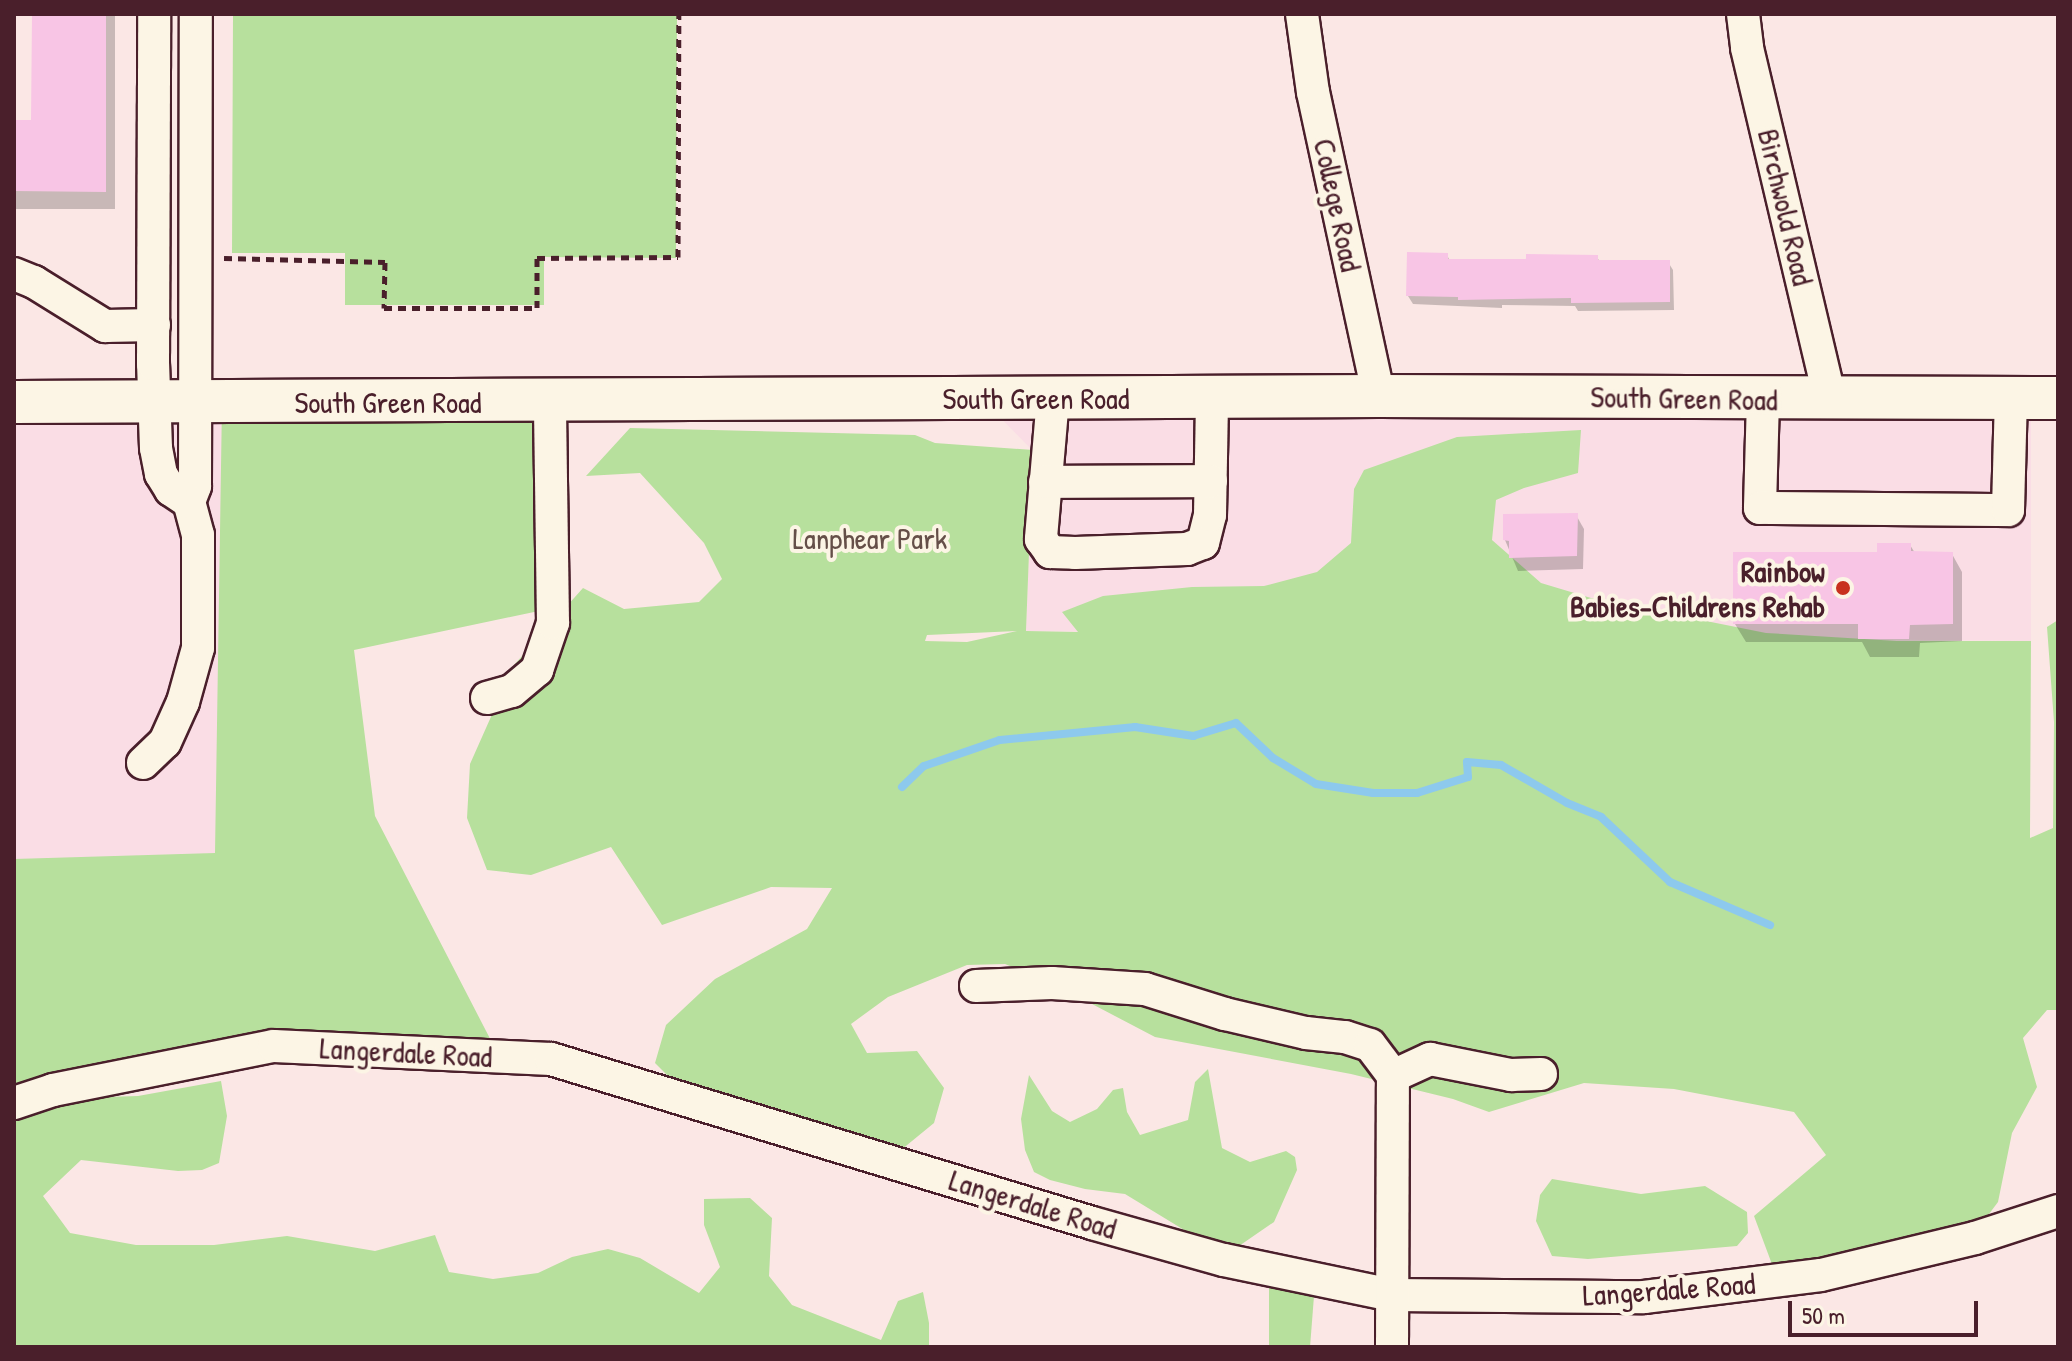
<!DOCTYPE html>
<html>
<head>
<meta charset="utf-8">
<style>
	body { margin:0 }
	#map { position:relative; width:2072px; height:1361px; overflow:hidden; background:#fbe7e5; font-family:"Patrick Hand",sans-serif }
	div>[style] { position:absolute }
	.built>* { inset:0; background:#fadde5; transform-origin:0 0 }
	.green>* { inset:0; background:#b7e09d }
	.shadow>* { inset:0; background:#0003 }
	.stream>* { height:8px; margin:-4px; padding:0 4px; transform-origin:4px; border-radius:4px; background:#8dc9ed }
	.building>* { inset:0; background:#f8c5e5 }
	.path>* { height:5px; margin-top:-2.5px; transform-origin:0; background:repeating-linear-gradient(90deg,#4a1f2b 0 8px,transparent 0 14px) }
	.roads { filter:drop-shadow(2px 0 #4a1f2b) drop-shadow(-2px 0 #4a1f2b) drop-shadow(0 2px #4a1f2b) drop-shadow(0 -2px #4a1f2b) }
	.minor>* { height:32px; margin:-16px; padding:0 16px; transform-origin:16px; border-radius:16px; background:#fcf5e5 }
	.major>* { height:42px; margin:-21px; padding:0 21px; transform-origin:21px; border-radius:21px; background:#fcf5e5 }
	.dots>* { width:22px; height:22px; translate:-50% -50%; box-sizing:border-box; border:4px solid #fcf5e5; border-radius:50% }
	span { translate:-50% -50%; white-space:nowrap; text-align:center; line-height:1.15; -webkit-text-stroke:8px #fcf5e5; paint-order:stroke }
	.street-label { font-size:30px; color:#4a1f2b }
	.park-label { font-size:30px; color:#654f48 }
	.poi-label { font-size:30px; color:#4a1f2b; font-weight:700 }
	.right { translate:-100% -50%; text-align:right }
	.frame { position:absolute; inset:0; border:16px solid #4a1f2b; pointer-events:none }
	.scale { position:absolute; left:1788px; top:1301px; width:190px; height:36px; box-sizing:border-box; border:4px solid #4a1f2b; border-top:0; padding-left:10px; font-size:24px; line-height:28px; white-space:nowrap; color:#4a1f2b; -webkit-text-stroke:6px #fcf5e5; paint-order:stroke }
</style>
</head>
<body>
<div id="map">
	<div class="built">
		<i style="clip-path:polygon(981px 398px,2031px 399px,2031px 641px,1026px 631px,1033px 451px)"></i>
		<i style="left:14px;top:402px;width:208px;height:457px"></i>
	</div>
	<div class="green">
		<i style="clip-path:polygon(233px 14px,677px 14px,676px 258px,544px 257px,544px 305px,345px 305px,345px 253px,232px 253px)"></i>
		<i style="clip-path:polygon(550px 401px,553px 608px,354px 650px,375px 816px,499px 1056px,274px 1046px,14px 1103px,14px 859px,215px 853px,222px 403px)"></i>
		<i style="clip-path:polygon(evenodd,630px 428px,915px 435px,935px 443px,1033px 450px,1026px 631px,1078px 632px,1062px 612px,1103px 596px,1192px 587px,1264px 586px,1317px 572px,1351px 543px,1354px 489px,1364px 470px,1457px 437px,1581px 430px,1578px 473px,1524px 488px,1496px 500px,1492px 540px,1541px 583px,1591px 598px,1766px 633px,1897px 641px,2031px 641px,2030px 838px,2053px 828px,2054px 722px,2047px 627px,2058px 620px,2058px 1010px,2047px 1010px,2023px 1038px,2037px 1087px,2012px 1133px,1998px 1202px,1980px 1226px,1773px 1267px,1754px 1216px,1826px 1155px,1794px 1112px,1674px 1089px,1584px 1083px,1489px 1112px,1453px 1099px,1351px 1074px,1155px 1037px,1052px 983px,1005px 964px,967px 965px,888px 997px,851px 1024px,867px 1053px,917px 1051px,944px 1088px,934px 1123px,901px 1150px,675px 1083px,655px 1063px,666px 1025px,715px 979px,807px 929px,832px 888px,771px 887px,662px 925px,611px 847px,531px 875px,487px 870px,467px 818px,470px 764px,514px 665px,583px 588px,624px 609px,699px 602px,722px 579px,704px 543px,640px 473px,586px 476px,630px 428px,1017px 631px,967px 642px,925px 641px,927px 635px,1017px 631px)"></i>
		<i style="clip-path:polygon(1208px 1069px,1222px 1148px,1250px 1162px,1286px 1151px,1295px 1157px,1297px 1170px,1274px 1222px,1239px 1246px,1194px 1236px,1125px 1194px,1085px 1189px,1050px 1180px,1034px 1172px,1025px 1150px,1021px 1119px,1029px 1075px,1052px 1111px,1070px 1122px,1097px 1109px,1113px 1090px,1123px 1088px,1127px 1112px,1140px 1135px,1188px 1120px,1195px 1082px)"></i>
		<i style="clip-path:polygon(221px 1081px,227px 1116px,219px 1163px,202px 1170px,178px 1171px,81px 1160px,43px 1196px,70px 1233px,136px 1245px,214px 1245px,287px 1236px,375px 1251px,435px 1235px,449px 1272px,493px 1279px,538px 1273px,572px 1257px,608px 1249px,640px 1258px,699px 1293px,720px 1267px,704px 1225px,704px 1199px,750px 1198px,772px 1218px,769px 1276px,792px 1305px,881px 1340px,898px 1301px,923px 1292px,929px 1323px,929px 1347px,14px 1347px,14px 1116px,74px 1098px,138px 1096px)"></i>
		<i style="clip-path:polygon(1552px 1179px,1641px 1194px,1705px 1186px,1747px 1212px,1748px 1233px,1737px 1246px,1588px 1259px,1552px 1256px,1536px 1221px,1540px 1195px)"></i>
		<i style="clip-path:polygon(1269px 1287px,1314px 1296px,1310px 1347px,1269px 1347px)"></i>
	</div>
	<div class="shadow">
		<i style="clip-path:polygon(34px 14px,115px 14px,115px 209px,14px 209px,14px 122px,33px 122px)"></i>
		<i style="clip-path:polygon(1447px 255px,1450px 261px,1597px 257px,1600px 262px,1668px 262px,1673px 270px,1674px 310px,1578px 311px,1575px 306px,1502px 305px,1502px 308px,1413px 304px,1408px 296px)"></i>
		<i style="clip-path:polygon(1576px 515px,1584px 529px,1583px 569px,1518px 571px,1505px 540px)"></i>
		<i style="clip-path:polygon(1910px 545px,1915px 553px,1952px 554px,1962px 572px,1962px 641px,1920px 643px,1919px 657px,1870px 657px,1862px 642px,1746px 642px,1735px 624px,1879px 554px)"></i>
	</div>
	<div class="stream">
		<i style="left:902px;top:787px;width:30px;rotate:-44deg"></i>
		<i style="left:924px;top:766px;width:80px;rotate:-18.9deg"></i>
		<i style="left:1000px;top:740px;width:136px;rotate:-5.5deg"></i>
		<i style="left:1135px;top:727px;width:59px;rotate:8.8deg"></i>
		<i style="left:1193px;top:736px;width:45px;rotate:-16.8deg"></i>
		<i style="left:1236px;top:723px;width:51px;rotate:43.4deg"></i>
		<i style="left:1273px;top:758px;width:50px;rotate:31.2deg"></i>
		<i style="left:1316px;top:784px;width:58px;rotate:9deg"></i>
		<i style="left:1373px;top:793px;width:44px"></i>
		<i style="left:1417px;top:793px;width:53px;rotate:-17.4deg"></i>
		<i style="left:1468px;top:777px;width:15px;rotate:-94deg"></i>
		<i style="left:1467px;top:762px;width:34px;rotate:5deg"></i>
		<i style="left:1501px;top:765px;width:76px;rotate:29.9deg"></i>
		<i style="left:1567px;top:803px;width:37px;rotate:22deg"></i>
		<i style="left:1601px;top:817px;width:95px;rotate:43.3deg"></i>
		<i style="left:1670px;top:882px;width:109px;rotate:23.3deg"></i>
	</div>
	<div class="building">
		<i style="clip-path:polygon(32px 14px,106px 14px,106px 192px,14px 191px,14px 120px,31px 120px)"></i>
		<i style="clip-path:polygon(1407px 252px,1448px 253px,1448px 259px,1526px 259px,1526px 254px,1598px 255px,1598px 260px,1670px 260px,1670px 302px,1571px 303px,1571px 298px,1458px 300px,1458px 297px,1406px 296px)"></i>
		<i style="clip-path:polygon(1578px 513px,1577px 556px,1509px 558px,1509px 541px,1503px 540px,1503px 514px)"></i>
		<i style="clip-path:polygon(1877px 543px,1911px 543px,1911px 551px,1953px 552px,1953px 624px,1910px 625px,1909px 639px,1858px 639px,1858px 624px,1733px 624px,1733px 552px,1877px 552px)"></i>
	</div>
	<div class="path">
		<i style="left:224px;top:258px;width:161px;rotate:1.4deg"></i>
		<i style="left:385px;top:262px;width:46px;rotate:91.2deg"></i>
		<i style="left:384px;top:308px;width:153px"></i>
		<i style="left:537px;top:308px;width:50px;rotate:-90deg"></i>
		<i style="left:537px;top:258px;width:141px;rotate:-0.4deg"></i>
		<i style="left:678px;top:257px;width:243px;rotate:-89.8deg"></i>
	</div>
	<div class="roads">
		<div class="minor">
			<i style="left:1302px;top:14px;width:79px;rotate:82deg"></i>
			<i style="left:1313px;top:92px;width:311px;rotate:77.8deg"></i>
			<i style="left:1743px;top:14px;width:34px;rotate:83deg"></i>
			<i style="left:1747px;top:48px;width:362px;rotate:76.7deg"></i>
			<i style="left:14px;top:274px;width:22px;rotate:22deg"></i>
			<i style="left:34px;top:282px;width:84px;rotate:31.8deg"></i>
			<i style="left:105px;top:326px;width:49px;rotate:-1.2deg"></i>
			<i style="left:1053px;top:398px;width:142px;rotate:94.9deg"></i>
			<i style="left:1041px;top:539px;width:16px;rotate:55deg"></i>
			<i style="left:1050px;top:552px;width:25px;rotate:2deg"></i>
			<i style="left:1075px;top:553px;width:112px;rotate:-2deg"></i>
			<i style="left:1187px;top:549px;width:17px;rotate:-21deg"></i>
			<i style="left:1203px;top:543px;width:29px;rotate:-76deg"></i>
			<i style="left:1210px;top:515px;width:118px;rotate:-89deg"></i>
			<i style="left:1763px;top:399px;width:109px;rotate:91.6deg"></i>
			<i style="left:1760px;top:508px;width:248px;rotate:0.5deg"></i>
			<i style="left:2008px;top:510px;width:111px;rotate:-88.5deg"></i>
			<i style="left:1045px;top:482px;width:166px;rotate:-0.3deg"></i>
			<i style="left:189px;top:502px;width:17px;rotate:-69deg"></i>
			<i style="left:195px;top:486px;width:472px;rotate:-89.9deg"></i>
			<i style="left:487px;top:698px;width:26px;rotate:-16deg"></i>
			<i style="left:512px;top:691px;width:33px;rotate:-40deg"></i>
			<i style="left:537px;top:670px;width:50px;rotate:-71.2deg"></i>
			<i style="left:553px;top:623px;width:222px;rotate:-90.8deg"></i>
			<i style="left:143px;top:763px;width:30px;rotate:-44deg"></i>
			<i style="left:165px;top:742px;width:44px;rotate:-65.8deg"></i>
			<i style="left:183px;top:702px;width:56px;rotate:-74.5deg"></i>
			<i style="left:198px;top:648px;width:113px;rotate:-90deg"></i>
			<i style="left:198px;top:535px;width:34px;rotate:-105deg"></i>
			<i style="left:189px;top:502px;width:22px;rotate:-146deg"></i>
			<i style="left:171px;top:490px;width:19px;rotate:-122deg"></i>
			<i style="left:161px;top:474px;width:26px;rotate:-101deg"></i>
			<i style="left:156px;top:448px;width:84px;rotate:-92deg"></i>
			<i style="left:153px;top:364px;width:350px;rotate:-89.8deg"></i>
			<i style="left:976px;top:986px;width:76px;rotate:-2.3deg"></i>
			<i style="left:1052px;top:983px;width:93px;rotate:3.7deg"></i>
			<i style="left:1145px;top:989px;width:84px;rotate:17.4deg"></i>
			<i style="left:1225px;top:1014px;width:83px;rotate:13.2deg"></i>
			<i style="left:1306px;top:1033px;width:39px;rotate:6deg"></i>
			<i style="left:1345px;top:1037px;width:26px;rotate:18deg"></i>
			<i style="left:1370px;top:1045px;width:39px;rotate:53deg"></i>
			<i style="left:14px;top:1103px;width:41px;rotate:-18.4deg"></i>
			<i style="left:53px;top:1090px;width:225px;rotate:-11.3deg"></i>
			<i style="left:274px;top:1046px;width:277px;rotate:2.7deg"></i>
			<i style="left:551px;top:1059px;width:565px;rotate:16.86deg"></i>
			<i style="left:1092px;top:1223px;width:137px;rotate:15.7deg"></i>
			<i style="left:1224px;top:1260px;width:172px;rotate:11.8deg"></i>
			<i style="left:1392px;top:1295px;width:252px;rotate:0.5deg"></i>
			<i style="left:1644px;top:1297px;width:178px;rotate:-7.1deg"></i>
			<i style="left:1821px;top:1275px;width:158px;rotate:-13.5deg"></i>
			<i style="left:1975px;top:1238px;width:87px;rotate:-18deg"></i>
			<i style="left:1392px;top:1347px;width:271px;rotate:-89.8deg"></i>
			<i style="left:1393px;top:1076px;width:41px;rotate:-24.7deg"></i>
			<i style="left:1430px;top:1059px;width:83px;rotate:11.2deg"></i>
			<i style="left:1511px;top:1075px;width:30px;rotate:-2deg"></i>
		</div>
		<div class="major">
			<i style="left:14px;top:402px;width:1365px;rotate:-0.25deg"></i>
			<i style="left:1379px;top:396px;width:679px;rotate:0.17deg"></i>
		</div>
	</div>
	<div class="dots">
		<i style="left:1843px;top:588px;background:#c8321e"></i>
	</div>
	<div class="street-label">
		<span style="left:1338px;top:205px;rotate:78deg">College Road</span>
		<span style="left:1786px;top:207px;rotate:77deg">Birchwold Road</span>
		<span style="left:1036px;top:398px">South Green Road</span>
		<span style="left:1684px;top:398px;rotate:1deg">South Green Road</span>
		<span style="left:388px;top:402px">South Green Road</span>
		<span style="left:406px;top:1052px;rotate:3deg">Langerdale Road</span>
		<span style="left:1033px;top:1204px;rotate:17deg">Langerdale Road</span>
		<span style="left:1669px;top:1289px;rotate:-4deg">Langerdale Road</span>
	</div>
	<div class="park-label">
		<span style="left:870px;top:538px">Lanphear Park</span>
	</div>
	<div class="poi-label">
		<span class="right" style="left:1825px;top:588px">Rainbow<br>Babies-Childrens Rehab</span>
	</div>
	<div class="frame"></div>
	<div class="scale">50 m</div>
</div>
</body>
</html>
